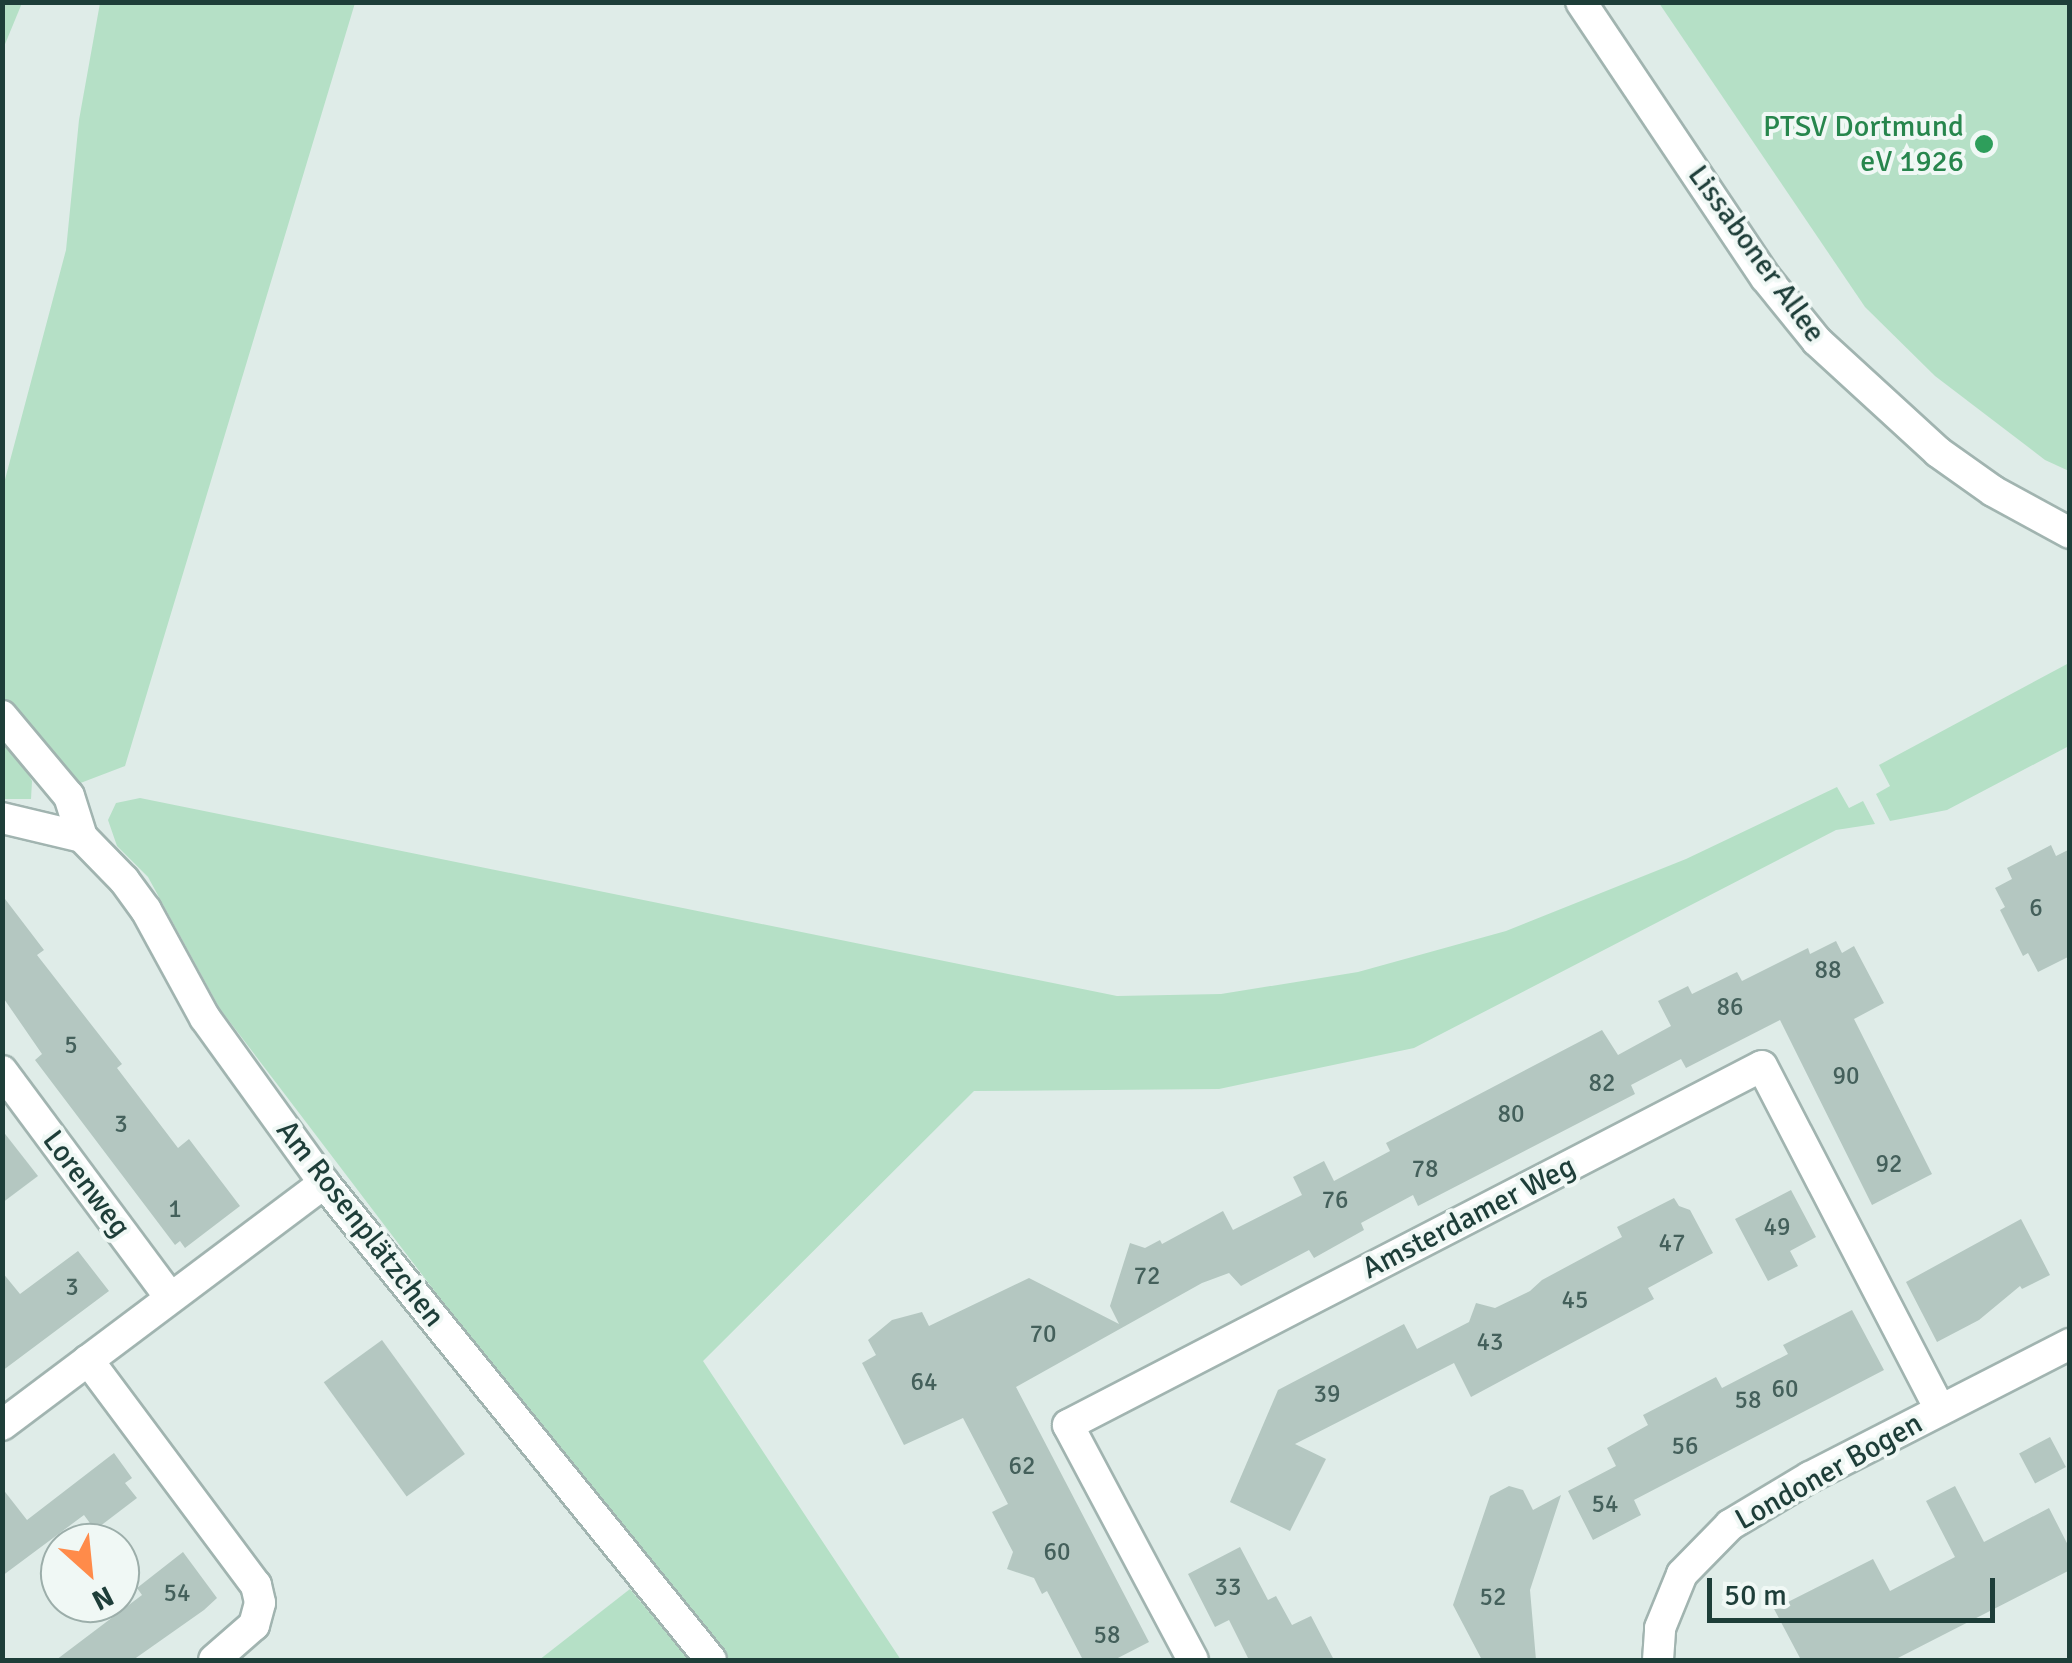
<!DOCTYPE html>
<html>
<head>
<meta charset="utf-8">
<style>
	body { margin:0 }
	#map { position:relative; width:2072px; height:1663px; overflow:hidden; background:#dfece8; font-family:Signika,sans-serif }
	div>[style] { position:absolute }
	.green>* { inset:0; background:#b5e0c6 }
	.building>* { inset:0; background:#b4c7c1; transform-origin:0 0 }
	.roads { filter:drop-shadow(2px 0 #a1b4b0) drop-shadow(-2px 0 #a1b4b0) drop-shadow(0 2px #a1b4b0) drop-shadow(0 -2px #a1b4b0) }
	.street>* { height:30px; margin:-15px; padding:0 15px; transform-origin:15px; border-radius:15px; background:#fff }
	.dots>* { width:28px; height:28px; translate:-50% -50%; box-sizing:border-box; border:5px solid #f0f8f5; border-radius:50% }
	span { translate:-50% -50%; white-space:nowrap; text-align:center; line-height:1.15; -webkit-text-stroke:8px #f0f8f5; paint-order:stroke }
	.number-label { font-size:25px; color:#44605b }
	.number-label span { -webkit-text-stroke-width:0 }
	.leisure-label { font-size:30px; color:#27864d }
	.right { translate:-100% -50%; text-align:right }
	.street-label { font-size:30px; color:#1e3e39 }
	.frame { position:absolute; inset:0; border:5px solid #1e3e39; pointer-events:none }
	.north { position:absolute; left:40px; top:1523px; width:100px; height:100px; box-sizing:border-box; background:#f0f8f5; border:2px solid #9caeaa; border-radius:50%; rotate:153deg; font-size:28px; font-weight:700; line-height:40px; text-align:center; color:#1e3e39 }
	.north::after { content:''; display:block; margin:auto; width:35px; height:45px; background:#ff8b4a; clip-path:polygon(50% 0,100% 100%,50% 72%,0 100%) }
	.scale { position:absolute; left:1707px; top:1578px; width:288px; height:45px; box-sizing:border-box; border:5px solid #1e3e39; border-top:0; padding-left:12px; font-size:30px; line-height:35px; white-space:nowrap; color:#1e3e39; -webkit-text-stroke:8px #f0f8f5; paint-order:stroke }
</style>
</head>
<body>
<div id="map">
	<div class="green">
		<i style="clip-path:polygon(3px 2px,22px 3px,3px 49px,2px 3px)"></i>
		<i style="clip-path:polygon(100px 3px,355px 3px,125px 766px,70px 787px,3px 708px,3px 487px,66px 250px,79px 120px)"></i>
		<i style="clip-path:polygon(1659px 3px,2069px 3px,2069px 471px,2045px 460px,1935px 376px,1865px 307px)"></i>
		<i style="clip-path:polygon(2069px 663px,2069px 746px,1947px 810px,1890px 821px,1876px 794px,1890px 786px,1879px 765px)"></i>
		<i style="clip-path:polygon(3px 745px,22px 763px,32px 781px,31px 799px,3px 799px)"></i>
		<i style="clip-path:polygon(1837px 787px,1849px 808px,1863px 801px,1875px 824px,1836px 830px,1414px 1048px,1219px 1089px,974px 1091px,703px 1361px,901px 1660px,730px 1660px,471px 1339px,220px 1009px,148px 877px,117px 846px,108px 820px,116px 803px,140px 798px,1117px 996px,1221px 994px,1358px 972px,1506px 931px,1686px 859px)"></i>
		<i style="clip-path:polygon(630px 1589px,689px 1660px,539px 1660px)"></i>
	</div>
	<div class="building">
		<i style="clip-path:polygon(2051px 845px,2056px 856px,2070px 849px,2070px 956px,2038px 972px,2028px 953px,2023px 956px,2000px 910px,2005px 907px,1995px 888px,2012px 879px,2007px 868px)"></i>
		<i style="clip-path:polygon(2px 895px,44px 950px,37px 955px,122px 1064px,117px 1068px,178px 1148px,189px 1139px,240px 1206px,185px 1248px,180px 1241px,175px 1245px,35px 1060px,42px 1054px,2px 996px)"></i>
		<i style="clip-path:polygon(1836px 941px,1842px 953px,1854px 946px,1884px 1003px,1854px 1019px,1932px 1174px,1872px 1205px,1780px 1020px,1686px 1068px,1681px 1059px,1631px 1085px,1635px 1094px,1418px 1206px,1413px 1195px,1361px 1223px,1364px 1230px,1314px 1258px,1309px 1250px,1241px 1286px,1229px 1273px,1202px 1283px,1016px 1387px,1149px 1642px,1114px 1660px,1083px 1660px,1047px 1591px,1042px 1594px,1034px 1578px,1007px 1569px,1013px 1552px,992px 1512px,1008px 1504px,963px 1418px,904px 1445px,862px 1363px,876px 1355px,868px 1340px,892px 1320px,922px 1312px,929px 1326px,1029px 1278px,1119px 1324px,1110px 1306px,1130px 1243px,1145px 1248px,1160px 1240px,1162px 1244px,1223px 1211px,1233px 1230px,1302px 1195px,1293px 1177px,1324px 1161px,1334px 1181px,1390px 1151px,1386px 1143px,1602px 1030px,1618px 1055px,1671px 1026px,1658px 1001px,1688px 986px,1692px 994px,1737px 972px,1742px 981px,1808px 948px,1810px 954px)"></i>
		<i style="clip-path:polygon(2px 1130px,38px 1176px,2px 1203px)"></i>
		<i style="clip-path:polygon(1791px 1190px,1816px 1237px,1790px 1251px,1798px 1266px,1768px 1281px,1735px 1219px)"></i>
		<i style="clip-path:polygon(1674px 1198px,1679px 1206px,1690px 1210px,1713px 1253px,1648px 1288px,1654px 1299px,1471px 1397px,1454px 1363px,1295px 1444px,1326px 1459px,1290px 1531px,1230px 1502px,1278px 1390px,1404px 1324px,1417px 1349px,1469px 1322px,1476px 1303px,1495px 1308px,1530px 1291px,1542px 1280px,1622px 1237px,1617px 1227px)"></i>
		<i style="clip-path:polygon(2021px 1219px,2050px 1275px,2022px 1289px,2020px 1286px,1979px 1320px,1937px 1342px,1906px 1282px)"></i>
		<i style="clip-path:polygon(78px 1251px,109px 1291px,2px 1371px,2px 1272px,20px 1294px)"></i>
		<i style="clip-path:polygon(1852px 1310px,1884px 1370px,1634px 1500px,1641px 1515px,1593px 1540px,1568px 1491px,1616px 1466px,1607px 1448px,1648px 1425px,1643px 1415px,1716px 1377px,1722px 1388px,1788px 1354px,1783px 1345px)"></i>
		<i style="left:382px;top:1340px;width:141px;height:72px;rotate:54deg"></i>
		<i style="left:2050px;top:1437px;width:34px;height:35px;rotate:62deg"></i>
		<i style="clip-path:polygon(114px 1453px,132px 1478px,125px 1483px,137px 1498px,95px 1530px,84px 1515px,2px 1576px,2px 1488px,27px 1520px)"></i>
		<i style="clip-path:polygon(1509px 1486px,1523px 1490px,1533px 1510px,1561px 1495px,1530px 1590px,1536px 1660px,1482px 1660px,1453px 1605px,1490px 1496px)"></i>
		<i style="clip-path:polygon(1955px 1486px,1984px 1542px,2049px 1508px,2070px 1549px,2070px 1570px,1894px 1660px,1801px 1660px,1774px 1609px,1873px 1559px,1890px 1591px,1955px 1557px,1926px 1501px)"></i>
		<i style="clip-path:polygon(1240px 1547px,1268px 1600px,1276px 1596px,1292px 1625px,1311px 1616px,1334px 1660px,1249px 1660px,1229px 1620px,1215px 1627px,1188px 1574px)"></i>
		<i style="clip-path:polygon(183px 1552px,217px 1598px,204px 1610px,133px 1660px,56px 1660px,142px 1595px,137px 1588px)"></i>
	</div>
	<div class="roads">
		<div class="street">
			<i style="left:1581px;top:2px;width:332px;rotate:56.2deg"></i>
			<i style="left:1766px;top:278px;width:81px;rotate:51deg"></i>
			<i style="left:1817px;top:341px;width:164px;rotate:42.5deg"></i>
			<i style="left:1938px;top:452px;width:67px;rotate:35.3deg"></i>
			<i style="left:1993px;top:491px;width:88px;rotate:28.6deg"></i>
			<i style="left:2px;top:716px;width:104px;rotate:50.1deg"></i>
			<i style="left:69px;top:796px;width:43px;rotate:72.4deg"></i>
			<i style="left:2px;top:818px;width:82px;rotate:13.4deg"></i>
			<i style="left:82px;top:837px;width:60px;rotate:45.7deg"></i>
			<i style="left:124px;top:880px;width:37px;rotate:54deg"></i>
			<i style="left:146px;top:910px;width:123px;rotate:61.4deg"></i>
			<i style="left:205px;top:1018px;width:203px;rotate:54.2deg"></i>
			<i style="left:324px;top:1183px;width:614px;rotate:50.95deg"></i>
			<i style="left:2px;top:1071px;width:282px;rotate:53.4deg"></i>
			<i style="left:88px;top:1360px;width:281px;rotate:53.3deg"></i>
			<i style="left:256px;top:1585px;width:18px;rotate:77deg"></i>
			<i style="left:260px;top:1603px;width:23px;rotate:105deg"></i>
			<i style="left:254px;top:1625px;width:53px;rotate:138.8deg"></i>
			<i style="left:2px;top:1425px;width:403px;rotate:-36.9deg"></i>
			<i style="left:1193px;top:1660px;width:266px;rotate:-118deg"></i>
			<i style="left:1068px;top:1425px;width:781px;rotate:-27.35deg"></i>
			<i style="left:1762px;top:1066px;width:387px;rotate:62.6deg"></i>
			<i style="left:1658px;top:1660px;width:32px;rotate:-86deg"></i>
			<i style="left:1660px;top:1628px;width:58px;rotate:-67.8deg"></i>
			<i style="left:1682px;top:1574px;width:69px;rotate:-45.6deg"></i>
			<i style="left:1730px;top:1525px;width:93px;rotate:-31deg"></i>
			<i style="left:1810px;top:1477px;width:292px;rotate:-27.1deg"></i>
		</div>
	</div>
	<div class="dots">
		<i style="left:1984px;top:144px;background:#2e9e5b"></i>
	</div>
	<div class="number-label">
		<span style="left:2036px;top:908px">6</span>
		<span style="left:1828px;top:970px">88</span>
		<span style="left:1730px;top:1007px">86</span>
		<span style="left:71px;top:1045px">5</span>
		<span style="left:1846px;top:1076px">90</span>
		<span style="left:1602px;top:1083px">82</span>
		<span style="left:1511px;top:1114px">80</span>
		<span style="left:121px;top:1124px">3</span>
		<span style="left:1889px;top:1164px">92</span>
		<span style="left:1425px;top:1169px">78</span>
		<span style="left:1335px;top:1200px">76</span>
		<span style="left:175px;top:1209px">1</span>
		<span style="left:1777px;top:1227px">49</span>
		<span style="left:1672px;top:1243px">47</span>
		<span style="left:1147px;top:1276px">72</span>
		<span style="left:72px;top:1287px">3</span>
		<span style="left:1575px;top:1300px">45</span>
		<span style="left:1043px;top:1334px">70</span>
		<span style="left:1490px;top:1342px">43</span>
		<span style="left:924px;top:1382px">64</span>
		<span style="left:1785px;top:1389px">60</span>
		<span style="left:1327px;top:1394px">39</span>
		<span style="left:1748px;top:1400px">58</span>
		<span style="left:1685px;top:1446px">56</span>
		<span style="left:1022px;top:1466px">62</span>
		<span style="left:1605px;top:1504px">54</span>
		<span style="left:1057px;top:1552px">60</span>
		<span style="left:1228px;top:1587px">33</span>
		<span style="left:177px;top:1593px">54</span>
		<span style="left:1493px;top:1597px">52</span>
		<span style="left:1107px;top:1635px">58</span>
	</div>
	<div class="leisure-label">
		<span class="right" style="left:1964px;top:144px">PTSV Dortmund<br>eV 1926</span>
	</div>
	<div class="street-label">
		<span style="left:1756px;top:254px;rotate:54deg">Lissaboner Allee</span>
		<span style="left:86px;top:1184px;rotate:53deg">Lorenweg</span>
		<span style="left:1469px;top:1218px;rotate:-27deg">Amsterdamer Weg</span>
		<span style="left:360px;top:1224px;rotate:52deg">Am Rosenplätzchen</span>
		<span style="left:1829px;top:1472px;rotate:-29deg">Londoner Bogen</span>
	</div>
	<div class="frame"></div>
	<div class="north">N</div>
	<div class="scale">50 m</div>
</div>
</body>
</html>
